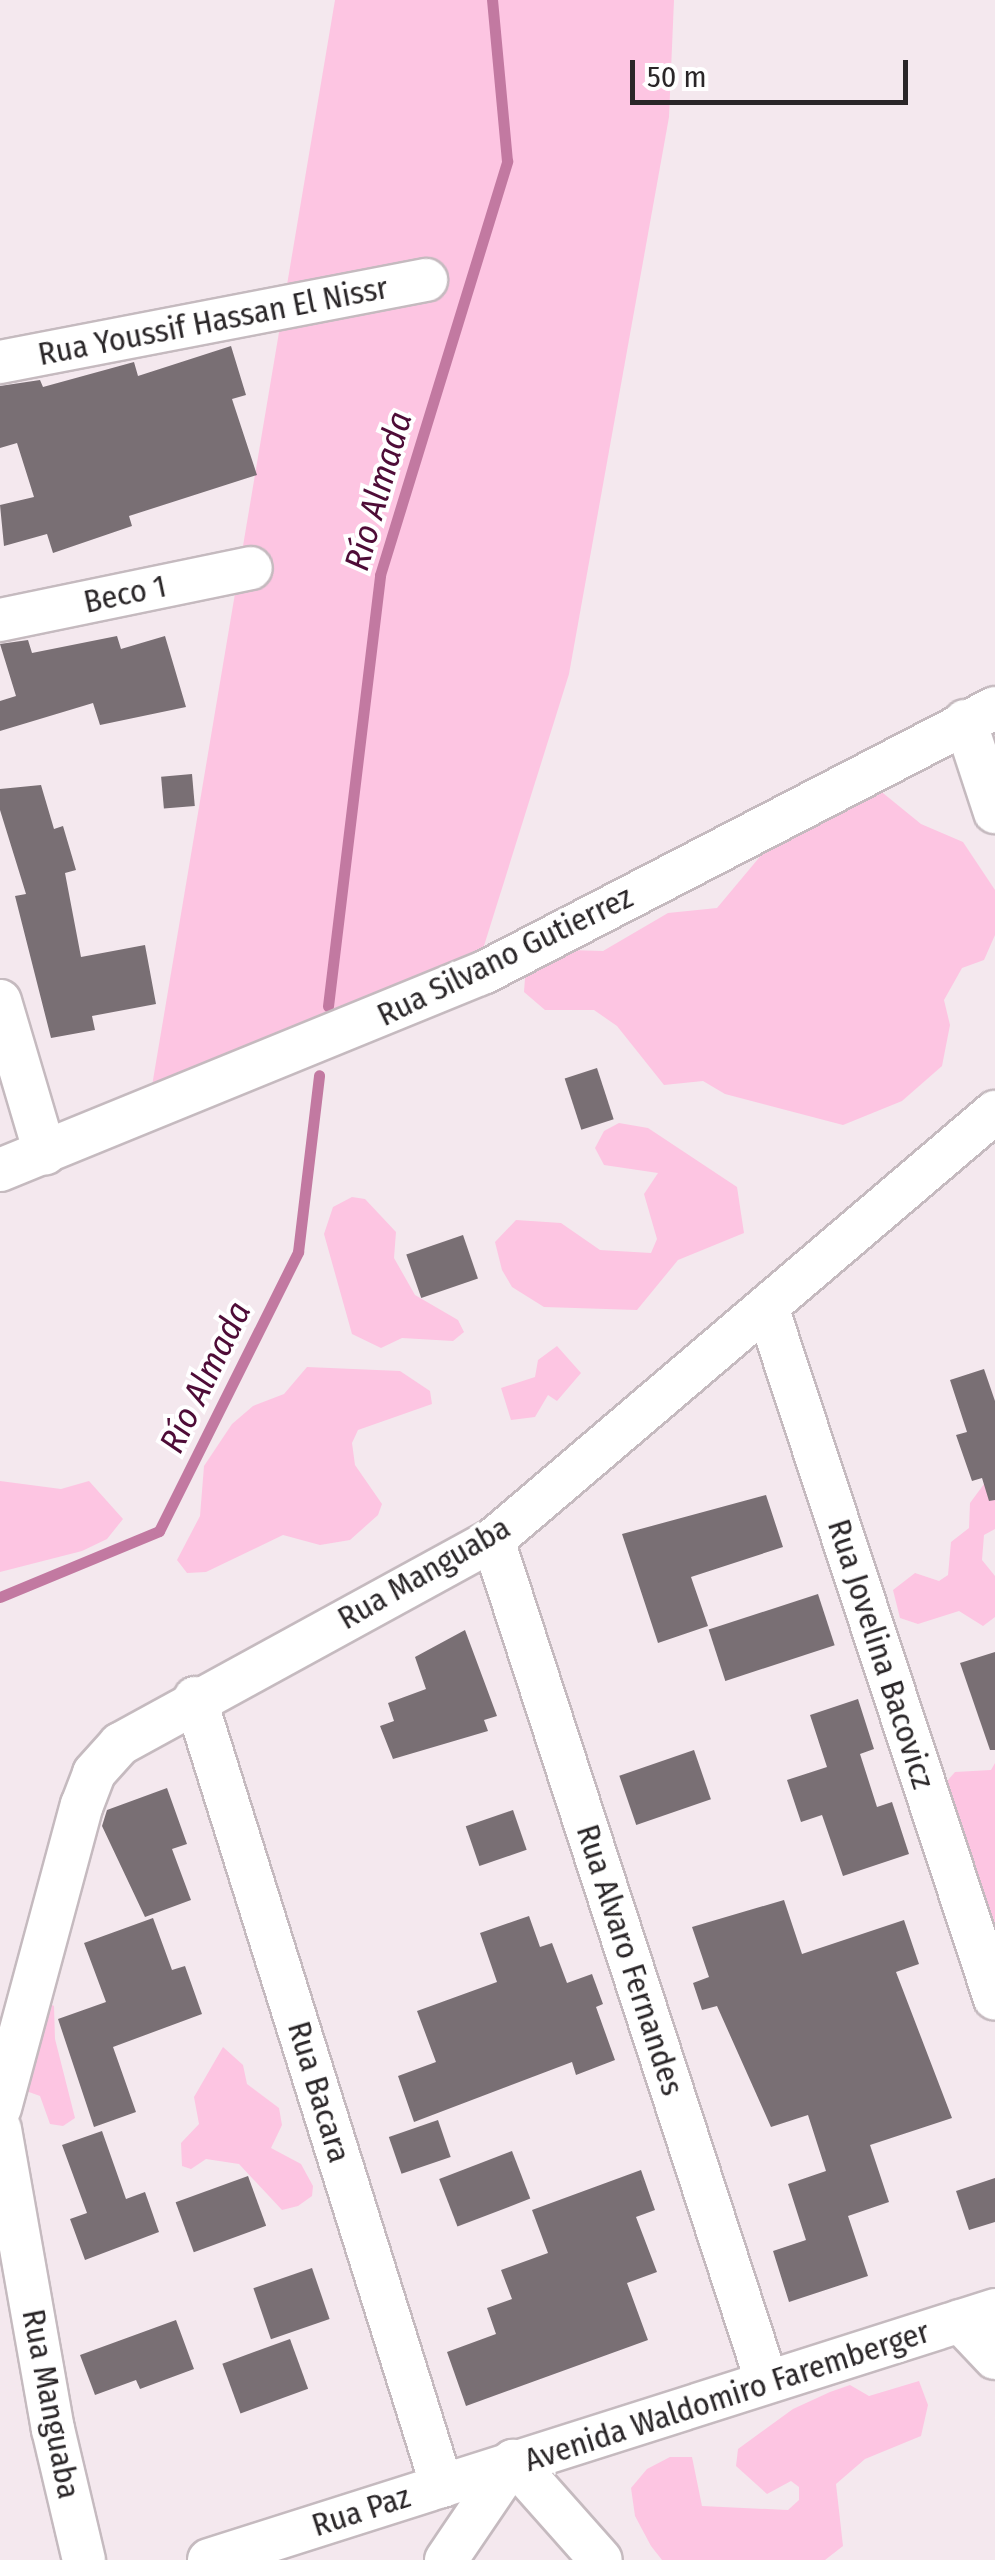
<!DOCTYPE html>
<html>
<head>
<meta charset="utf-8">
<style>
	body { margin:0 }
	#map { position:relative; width:995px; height:2560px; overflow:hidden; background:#f4e8ee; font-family:"Fira Sans Condensed",sans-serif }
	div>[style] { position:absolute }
	.green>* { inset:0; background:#fdc5e2 }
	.stream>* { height:11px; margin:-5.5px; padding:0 5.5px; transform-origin:5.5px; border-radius:5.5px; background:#c279a1 }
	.building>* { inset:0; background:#796f74; transform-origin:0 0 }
	.roads { filter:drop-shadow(2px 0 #c5babf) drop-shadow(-2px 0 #c5babf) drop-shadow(0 2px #c5babf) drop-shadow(0 -2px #c5babf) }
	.minor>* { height:42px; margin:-21px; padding:0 21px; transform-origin:21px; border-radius:21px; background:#fff }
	span { translate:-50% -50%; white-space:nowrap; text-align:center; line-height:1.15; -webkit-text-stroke:8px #fff; paint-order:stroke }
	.street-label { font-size:32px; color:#2a2628 }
	.water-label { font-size:35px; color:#4e0c37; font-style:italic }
	.scale { position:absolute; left:630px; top:60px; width:278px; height:45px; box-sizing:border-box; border:5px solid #2a2628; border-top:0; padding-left:12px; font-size:30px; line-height:35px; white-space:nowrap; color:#2a2628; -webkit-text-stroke:8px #fff; paint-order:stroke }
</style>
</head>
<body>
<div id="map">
	<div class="green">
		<i style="clip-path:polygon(335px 0,674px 0,669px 117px,569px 674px,483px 949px,152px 1086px)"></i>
		<i style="clip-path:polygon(878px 789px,921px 824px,963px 842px,995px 890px,995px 935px,984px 960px,962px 968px,944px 1000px,950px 1025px,942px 1066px,902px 1101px,843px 1125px,725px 1094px,703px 1081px,664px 1085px,617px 1026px,594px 1010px,545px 1010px,524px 992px,525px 978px,569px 950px,603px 951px,668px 913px,717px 908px,763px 853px,832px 798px)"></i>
		<i style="clip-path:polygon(619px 1123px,648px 1128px,737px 1187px,744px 1233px,678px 1260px,637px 1310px,544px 1307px,512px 1287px,502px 1270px,495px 1242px,516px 1220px,561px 1223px,600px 1250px,651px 1253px,657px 1239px,644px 1194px,658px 1173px,604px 1165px,595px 1148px,604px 1131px)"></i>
		<i style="clip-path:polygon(352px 1197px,365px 1199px,396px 1232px,394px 1258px,415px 1295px,458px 1320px,464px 1332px,453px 1341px,402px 1338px,381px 1348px,352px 1334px,324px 1234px,333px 1207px)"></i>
		<i style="clip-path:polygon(557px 1346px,581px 1373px,557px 1401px,548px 1395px,535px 1417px,511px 1420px,501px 1388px,535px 1377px,538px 1360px)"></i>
		<i style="clip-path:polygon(307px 1367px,400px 1371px,430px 1391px,432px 1404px,358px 1430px,352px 1443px,355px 1465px,382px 1504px,378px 1515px,350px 1540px,320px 1545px,283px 1535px,206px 1572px,187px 1573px,177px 1560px,200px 1516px,204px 1466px,232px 1424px,253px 1406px,284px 1394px)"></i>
		<i style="clip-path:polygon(987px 1480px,995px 1481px,995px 1529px,984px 1535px,982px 1560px,995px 1576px,995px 1617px,983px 1626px,959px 1611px,918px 1624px,900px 1618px,893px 1590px,915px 1573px,939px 1581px,948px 1575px,951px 1542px,969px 1528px,970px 1503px)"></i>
		<i style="clip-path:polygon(0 1481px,61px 1489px,89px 1481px,123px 1519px,107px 1539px,82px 1551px,0 1572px)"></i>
		<i style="clip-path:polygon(995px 1763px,995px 1926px,989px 1924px,941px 1788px,955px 1772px,991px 1770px)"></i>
		<i style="clip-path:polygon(46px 2001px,54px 2006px,55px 2039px,75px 2118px,63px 2126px,50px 2124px,40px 2096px,15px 2087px)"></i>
		<i style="clip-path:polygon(223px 2047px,243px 2065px,247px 2084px,279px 2108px,282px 2125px,271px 2148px,301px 2164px,313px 2186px,312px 2196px,298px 2206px,282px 2210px,239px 2164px,206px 2159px,191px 2169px,182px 2166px,181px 2143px,199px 2124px,194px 2097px)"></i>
		<i style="clip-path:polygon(919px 2381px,928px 2405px,921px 2436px,865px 2459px,836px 2484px,843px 2546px,825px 2560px,662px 2560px,651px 2546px,635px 2516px,631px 2488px,647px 2469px,670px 2457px,692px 2457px,702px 2506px,788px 2510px,799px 2500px,799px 2487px,791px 2481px,767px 2494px,736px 2466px,738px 2449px,793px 2409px,830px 2392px,850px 2385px,869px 2396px)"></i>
	</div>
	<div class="stream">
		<i style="left:328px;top:1006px;width:434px;rotate:-83.1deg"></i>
		<i style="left:380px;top:575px;width:433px;rotate:-72.9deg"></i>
		<i style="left:507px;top:161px;width:162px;rotate:-95.3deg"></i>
		<i style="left:0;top:1597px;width:172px;rotate:-22.5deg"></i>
		<i style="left:159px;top:1531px;width:312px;rotate:-63.5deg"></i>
		<i style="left:298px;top:1252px;width:178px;rotate:-83.2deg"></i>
	</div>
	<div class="building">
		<i style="clip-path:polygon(231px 346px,246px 395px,232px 399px,257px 475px,129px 516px,132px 526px,53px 553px,47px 534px,4px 546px,0 505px,34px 497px,17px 443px,0 448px,0 386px,40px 380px,43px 387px,134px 362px,138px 376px)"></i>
		<i style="clip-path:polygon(117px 636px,121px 649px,165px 636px,186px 707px,100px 725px,93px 703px,0 731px,0 701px,16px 696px,0 644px,28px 640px,32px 653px)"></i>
		<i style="left:192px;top:774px;width:32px;height:31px;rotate:85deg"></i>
		<i style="clip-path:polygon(41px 785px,54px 829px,63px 826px,76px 870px,65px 873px,81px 957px,145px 945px,156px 1004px,92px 1016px,95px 1030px,51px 1038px,15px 896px,26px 894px,0 810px,0 789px)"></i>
		<i style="left:597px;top:1068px;width:54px;height:34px;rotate:72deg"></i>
		<i style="left:463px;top:1235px;width:46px;height:60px;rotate:71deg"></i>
		<i style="clip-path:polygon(984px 1369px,995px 1401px,995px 1500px,989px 1501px,982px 1478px,972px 1481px,956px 1435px,967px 1432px,950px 1380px)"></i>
		<i style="clip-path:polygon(766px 1495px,783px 1547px,691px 1577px,708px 1626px,658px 1643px,622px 1534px)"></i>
		<i style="left:818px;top:1594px;width:54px;height:115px;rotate:72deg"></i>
		<i style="clip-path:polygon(465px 1630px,497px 1716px,484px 1720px,488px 1731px,393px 1759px,380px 1726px,394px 1721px,388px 1703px,426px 1689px,415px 1657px)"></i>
		<i style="clip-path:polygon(995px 1652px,995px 1750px,990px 1750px,960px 1663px)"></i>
		<i style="clip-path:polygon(858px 1699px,874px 1749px,860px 1754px,877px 1807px,892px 1802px,909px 1854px,843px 1876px,822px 1815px,801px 1822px,787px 1780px,827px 1767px,810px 1715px)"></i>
		<i style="left:694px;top:1750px;width:52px;height:79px;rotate:71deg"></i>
		<i style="clip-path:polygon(167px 1788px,187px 1844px,172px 1849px,191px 1900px,145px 1917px,102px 1826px,107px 1810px)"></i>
		<i style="left:513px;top:1810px;width:42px;height:50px;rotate:71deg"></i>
		<i style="clip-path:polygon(784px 1900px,802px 1954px,904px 1920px,919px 1964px,896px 1972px,952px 2118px,870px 2145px,889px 2202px,848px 2216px,868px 2276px,789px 2302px,773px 2251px,806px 2240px,788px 2184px,826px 2171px,808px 2115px,771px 2127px,717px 2006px,702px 2010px,693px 1983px,709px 1977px,692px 1927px)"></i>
		<i style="clip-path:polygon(529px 1916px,540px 1947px,552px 1943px,567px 1983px,592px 1974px,603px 2004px,596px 2007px,615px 2060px,576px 2075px,572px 2062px,414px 2122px,398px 2076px,436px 2062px,417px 2011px,497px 1982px,480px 1933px)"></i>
		<i style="clip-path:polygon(153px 1918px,172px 1970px,185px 1966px,202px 2014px,113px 2047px,136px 2112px,94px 2127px,58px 2019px,106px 2002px,84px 1943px)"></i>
		<i style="left:438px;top:2120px;width:39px;height:52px;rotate:71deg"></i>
		<i style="clip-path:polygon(102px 2131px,126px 2199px,145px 2192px,159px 2232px,85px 2260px,70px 2219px,87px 2213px,62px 2145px)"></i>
		<i style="left:512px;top:2151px;width:51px;height:78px;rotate:69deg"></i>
		<i style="clip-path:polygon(641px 2170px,655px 2210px,636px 2217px,657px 2272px,627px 2283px,648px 2340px,466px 2406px,447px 2352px,496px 2334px,487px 2308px,512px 2299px,501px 2270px,548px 2253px,532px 2210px)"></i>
		<i style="left:248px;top:2176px;width:53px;height:77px;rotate:70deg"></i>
		<i style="clip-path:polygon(995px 2178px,995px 2222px,969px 2230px,956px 2191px)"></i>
		<i style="left:312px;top:2268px;width:54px;height:62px;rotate:71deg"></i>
		<i style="clip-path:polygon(176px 2320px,194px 2369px,140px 2389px,136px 2380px,95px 2395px,80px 2355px)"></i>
		<i style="left:290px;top:2339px;width:53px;height:72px;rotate:70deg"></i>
	</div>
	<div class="roads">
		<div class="minor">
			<i style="left:0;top:362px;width:434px;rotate:-10.9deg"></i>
			<i style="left:0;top:620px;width:256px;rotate:-11.7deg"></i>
			<i style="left:965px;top:721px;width:96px;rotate:71.8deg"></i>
			<i style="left:0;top:1001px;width:159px;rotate:73.5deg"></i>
			<i style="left:0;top:1170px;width:524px;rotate:-22.21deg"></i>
			<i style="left:485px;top:972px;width:574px;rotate:-27.37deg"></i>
			<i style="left:768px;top:1310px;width:725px;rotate:71.76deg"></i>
			<i style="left:493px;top:1540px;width:882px;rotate:71.98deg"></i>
			<i style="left:195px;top:1698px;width:826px;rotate:72.6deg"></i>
			<i style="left:0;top:2108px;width:314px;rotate:-74.9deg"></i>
			<i style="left:82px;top:1805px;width:34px;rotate:-69deg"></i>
			<i style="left:94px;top:1773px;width:39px;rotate:-48deg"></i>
			<i style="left:120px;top:1744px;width:425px;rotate:-28.7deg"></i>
			<i style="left:493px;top:1540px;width:660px;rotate:-40.45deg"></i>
			<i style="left:0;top:2129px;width:305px;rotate:80deg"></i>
			<i style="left:53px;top:2429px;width:135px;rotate:76.7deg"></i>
			<i style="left:960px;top:2321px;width:51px;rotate:46.6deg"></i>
			<i style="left:513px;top:2461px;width:132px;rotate:48.4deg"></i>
			<i style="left:209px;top:2560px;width:825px;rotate:-17.64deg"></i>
			<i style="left:446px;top:2560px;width:120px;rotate:-55.9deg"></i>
		</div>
	</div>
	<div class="street-label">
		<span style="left:213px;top:321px;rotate:-11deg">Rua Youssif Hassan El Nissr</span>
		<span style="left:125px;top:594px;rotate:-12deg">Beco 1</span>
		<span style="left:505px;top:956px;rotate:-26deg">Rua Silvano Gutierrez</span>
		<span style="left:424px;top:1573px;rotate:-30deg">Rua Manguaba</span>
		<span style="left:881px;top:1654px;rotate:72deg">Rua Jovelina Bacovicz</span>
		<span style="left:630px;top:1960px;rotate:72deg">Rua Alvaro Fernandes</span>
		<span style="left:319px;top:2092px;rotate:73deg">Rua Bacara</span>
		<span style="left:727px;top:2396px;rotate:-18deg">Avenida Waldomiro Faremberger</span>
		<span style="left:51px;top:2404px;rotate:79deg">Rua Manguaba</span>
		<span style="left:361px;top:2511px;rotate:-18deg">Rua Paz</span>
	</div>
	<div class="water-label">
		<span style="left:378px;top:491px;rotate:-74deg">Río Almada</span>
		<span style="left:205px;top:1377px;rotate:-64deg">Río Almada</span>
	</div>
	<div class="scale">50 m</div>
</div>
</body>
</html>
